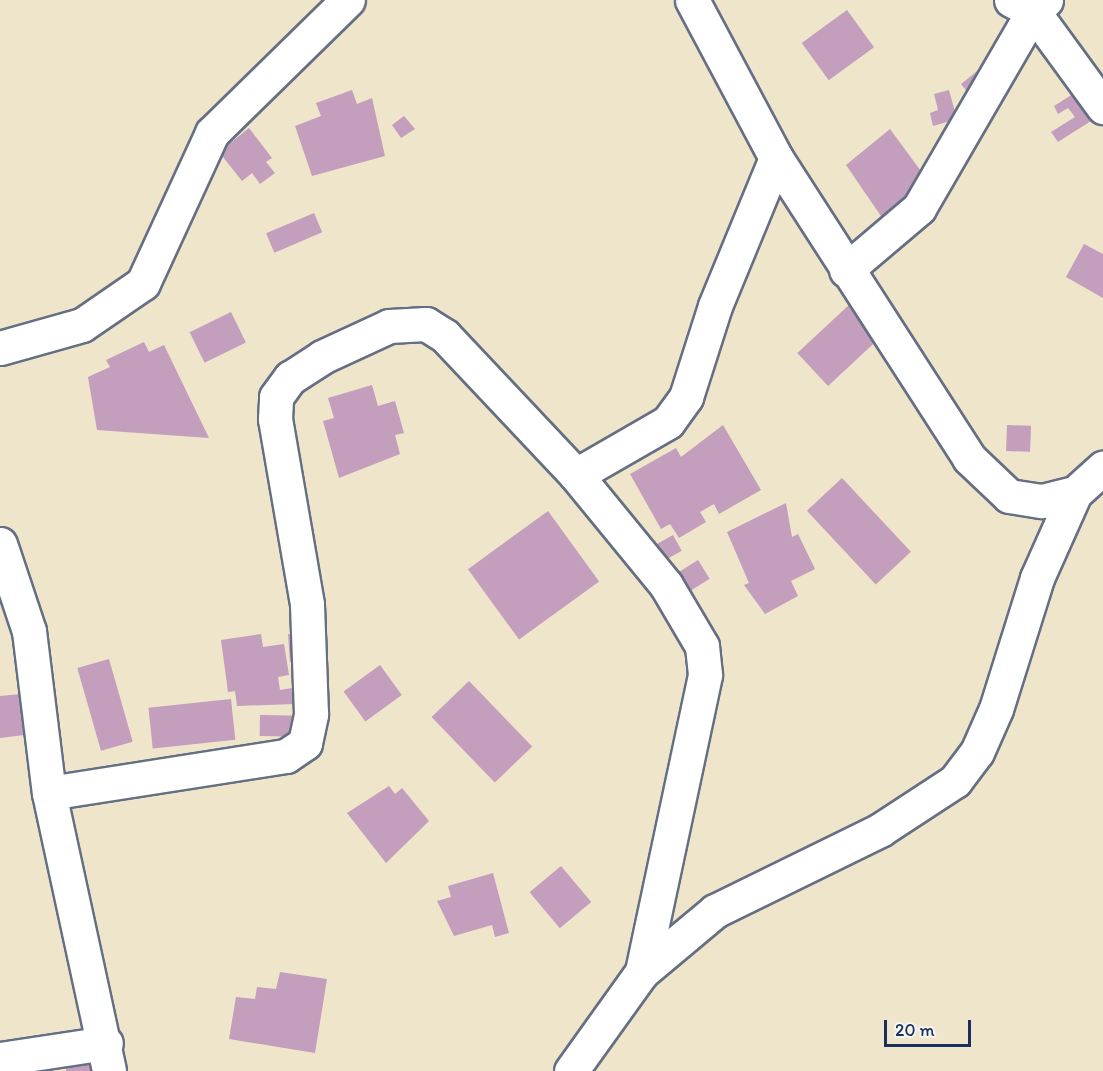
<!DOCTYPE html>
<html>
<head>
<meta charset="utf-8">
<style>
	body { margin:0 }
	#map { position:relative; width:1103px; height:1071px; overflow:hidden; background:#eee5ca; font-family:Itim,sans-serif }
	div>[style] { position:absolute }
	.building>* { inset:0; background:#c39ebd; transform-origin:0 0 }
	.roads { filter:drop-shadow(2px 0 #656f84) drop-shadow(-2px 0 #656f84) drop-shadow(0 2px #656f84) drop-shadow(0 -2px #656f84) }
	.minor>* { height:33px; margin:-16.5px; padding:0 16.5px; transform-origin:16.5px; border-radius:16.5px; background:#fff }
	span { translate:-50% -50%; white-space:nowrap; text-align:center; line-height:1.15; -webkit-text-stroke:5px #f6f6f2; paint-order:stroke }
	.scale { position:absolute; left:884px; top:1020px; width:87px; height:27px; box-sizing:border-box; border:3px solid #1b2f5e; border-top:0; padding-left:8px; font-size:18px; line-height:21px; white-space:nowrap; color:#1b2f5e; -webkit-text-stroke:4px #f6f6f2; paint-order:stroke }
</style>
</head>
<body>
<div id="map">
	<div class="building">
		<i style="left:847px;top:10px;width:46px;height:56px;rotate:54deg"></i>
		<i style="clip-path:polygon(981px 68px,973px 99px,961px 84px)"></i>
		<i style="clip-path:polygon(352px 90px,357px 104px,372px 98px,385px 156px,312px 176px,295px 126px,321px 116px,316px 103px)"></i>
		<i style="clip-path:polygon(949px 90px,957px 119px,933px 126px,930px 113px,938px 110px,934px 94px)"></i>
		<i style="clip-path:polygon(1073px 94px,1091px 121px,1058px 142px,1051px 132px,1075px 117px,1068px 108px,1058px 114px,1054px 106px)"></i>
		<i style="clip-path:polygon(404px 116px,415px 129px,401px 138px,392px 125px)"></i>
		<i style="clip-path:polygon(249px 128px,272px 158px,266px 162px,275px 173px,260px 184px,252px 173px,242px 181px,219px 152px)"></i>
		<i style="clip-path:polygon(890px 129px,926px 178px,883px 219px,846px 165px)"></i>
		<i style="left:314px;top:213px;width:21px;height:52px;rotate:67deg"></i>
		<i style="clip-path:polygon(1084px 244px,1103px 254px,1103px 298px,1066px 277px)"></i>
		<i style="left:850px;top:304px;width:45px;height:72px;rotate:47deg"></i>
		<i style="left:231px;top:312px;width:34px;height:46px;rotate:64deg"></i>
		<i style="clip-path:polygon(144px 342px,149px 352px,164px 345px,209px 438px,97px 430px,88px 377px,110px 367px,106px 360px)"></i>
		<i style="clip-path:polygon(372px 385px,378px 406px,395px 401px,404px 433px,395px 435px,400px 454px,339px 478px,323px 421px,334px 418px,328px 398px)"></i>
		<i style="clip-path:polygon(723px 425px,761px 490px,719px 514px,714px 504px,700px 512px,706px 522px,679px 538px,670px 524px,661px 529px,630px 474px,676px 448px,681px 457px)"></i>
		<i style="left:1007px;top:425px;width:24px;height:26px;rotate:2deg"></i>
		<i style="left:842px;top:478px;width:101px;height:48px;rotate:47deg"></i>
		<i style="clip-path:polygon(786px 503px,792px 537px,798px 534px,815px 569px,791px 581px,798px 596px,765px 614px,744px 585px,749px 583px,727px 532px)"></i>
		<i style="left:548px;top:511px;width:87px;height:99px;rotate:54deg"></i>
		<i style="left:673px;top:535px;width:18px;height:21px;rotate:61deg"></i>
		<i style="left:698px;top:560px;width:22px;height:24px;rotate:58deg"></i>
		<i style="left:304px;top:633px;width:28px;height:16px;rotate:86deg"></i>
		<i style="clip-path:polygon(261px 634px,263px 647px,284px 644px,289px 675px,278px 677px,280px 690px,292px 688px,294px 704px,237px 706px,235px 691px,228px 692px,221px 640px)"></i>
		<i style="left:109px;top:659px;width:86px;height:33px;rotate:74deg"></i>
		<i style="left:380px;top:665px;width:37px;height:45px;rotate:54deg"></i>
		<i style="left:469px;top:681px;width:91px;height:52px;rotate:46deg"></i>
		<i style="clip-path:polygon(21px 694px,24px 735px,0 738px,0 696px)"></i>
		<i style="left:231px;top:699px;width:41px;height:83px;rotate:84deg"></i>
		<i style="left:260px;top:715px;width:44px;height:21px;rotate:1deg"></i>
		<i style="clip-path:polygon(389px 786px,395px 794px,402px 788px,429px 821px,386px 863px,347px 813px)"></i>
		<i style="left:561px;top:866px;width:47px;height:41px;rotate:50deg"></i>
		<i style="clip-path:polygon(493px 873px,509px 933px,495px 937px,492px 925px,454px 936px,437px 901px,451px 897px,448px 886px)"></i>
		<i style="clip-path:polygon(280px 972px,327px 979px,315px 1053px,229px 1039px,236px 997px,255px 999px,257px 987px,276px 989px)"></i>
		<i style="clip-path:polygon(68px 1059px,95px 1064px,94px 1071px,66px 1071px)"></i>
	</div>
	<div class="roads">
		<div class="minor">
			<i style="left:692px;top:0;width:179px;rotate:62deg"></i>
			<i style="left:776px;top:158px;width:357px;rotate:57.2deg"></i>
			<i style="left:969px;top:458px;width:55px;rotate:43.5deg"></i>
			<i style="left:1009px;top:496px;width:33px;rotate:9deg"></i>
			<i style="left:1042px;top:501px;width:34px;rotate:-14deg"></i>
			<i style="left:1075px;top:493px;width:38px;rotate:-42deg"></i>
			<i style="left:1011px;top:0;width:25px;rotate:27deg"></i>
			<i style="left:1033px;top:11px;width:119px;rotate:53.9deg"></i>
			<i style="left:846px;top:270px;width:96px;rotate:-40.3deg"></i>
			<i style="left:919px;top:208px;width:228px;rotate:-59.9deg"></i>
			<i style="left:1033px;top:11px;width:17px;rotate:-40deg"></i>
			<i style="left:0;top:348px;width:85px;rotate:-15.7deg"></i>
			<i style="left:82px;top:325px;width:74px;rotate:-34.5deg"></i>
			<i style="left:143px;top:283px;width:165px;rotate:-65.3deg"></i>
			<i style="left:212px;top:133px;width:190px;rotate:-44.4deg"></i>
			<i style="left:576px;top:475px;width:106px;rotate:-29.9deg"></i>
			<i style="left:668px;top:422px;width:31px;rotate:-54deg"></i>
			<i style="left:686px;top:397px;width:96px;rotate:-72.3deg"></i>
			<i style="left:715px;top:306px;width:160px;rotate:-67.6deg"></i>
			<i style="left:0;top:544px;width:92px;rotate:71.6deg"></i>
			<i style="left:29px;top:631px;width:163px;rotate:83deg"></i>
			<i style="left:49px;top:793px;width:284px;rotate:77.8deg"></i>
			<i style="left:49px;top:793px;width:240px;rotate:-8.9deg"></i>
			<i style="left:286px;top:756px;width:23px;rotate:-34deg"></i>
			<i style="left:305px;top:743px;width:30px;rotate:-78deg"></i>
			<i style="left:311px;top:714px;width:110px;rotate:-92.1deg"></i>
			<i style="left:307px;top:604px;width:188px;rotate:-99.8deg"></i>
			<i style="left:275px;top:419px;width:22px;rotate:-87deg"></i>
			<i style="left:276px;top:397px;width:24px;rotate:-54deg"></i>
			<i style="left:290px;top:378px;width:38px;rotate:-33deg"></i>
			<i style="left:322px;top:357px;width:74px;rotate:-24.8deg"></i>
			<i style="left:389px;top:326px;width:37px;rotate:-3deg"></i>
			<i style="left:426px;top:324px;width:22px;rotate:32deg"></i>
			<i style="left:445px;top:336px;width:191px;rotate:46.7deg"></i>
			<i style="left:576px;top:475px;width:142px;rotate:50.7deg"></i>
			<i style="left:666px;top:585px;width:71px;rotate:59.5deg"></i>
			<i style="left:702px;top:646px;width:29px;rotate:84deg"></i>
			<i style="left:705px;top:675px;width:304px;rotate:102deg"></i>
			<i style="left:0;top:1059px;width:107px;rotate:-8.6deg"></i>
			<i style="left:571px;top:1071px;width:122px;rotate:-54.4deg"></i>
			<i style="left:642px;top:972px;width:95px;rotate:-39.9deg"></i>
			<i style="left:715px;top:911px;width:184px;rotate:-26.1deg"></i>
			<i style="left:880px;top:830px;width:90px;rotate:-33.2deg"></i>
			<i style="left:955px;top:781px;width:36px;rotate:-53deg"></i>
			<i style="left:977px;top:752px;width:47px;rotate:-66.2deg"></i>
			<i style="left:996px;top:709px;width:137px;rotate:-72.6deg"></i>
			<i style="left:1037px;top:578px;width:93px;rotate:-65.9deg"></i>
		</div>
	</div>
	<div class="scale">20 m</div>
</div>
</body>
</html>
